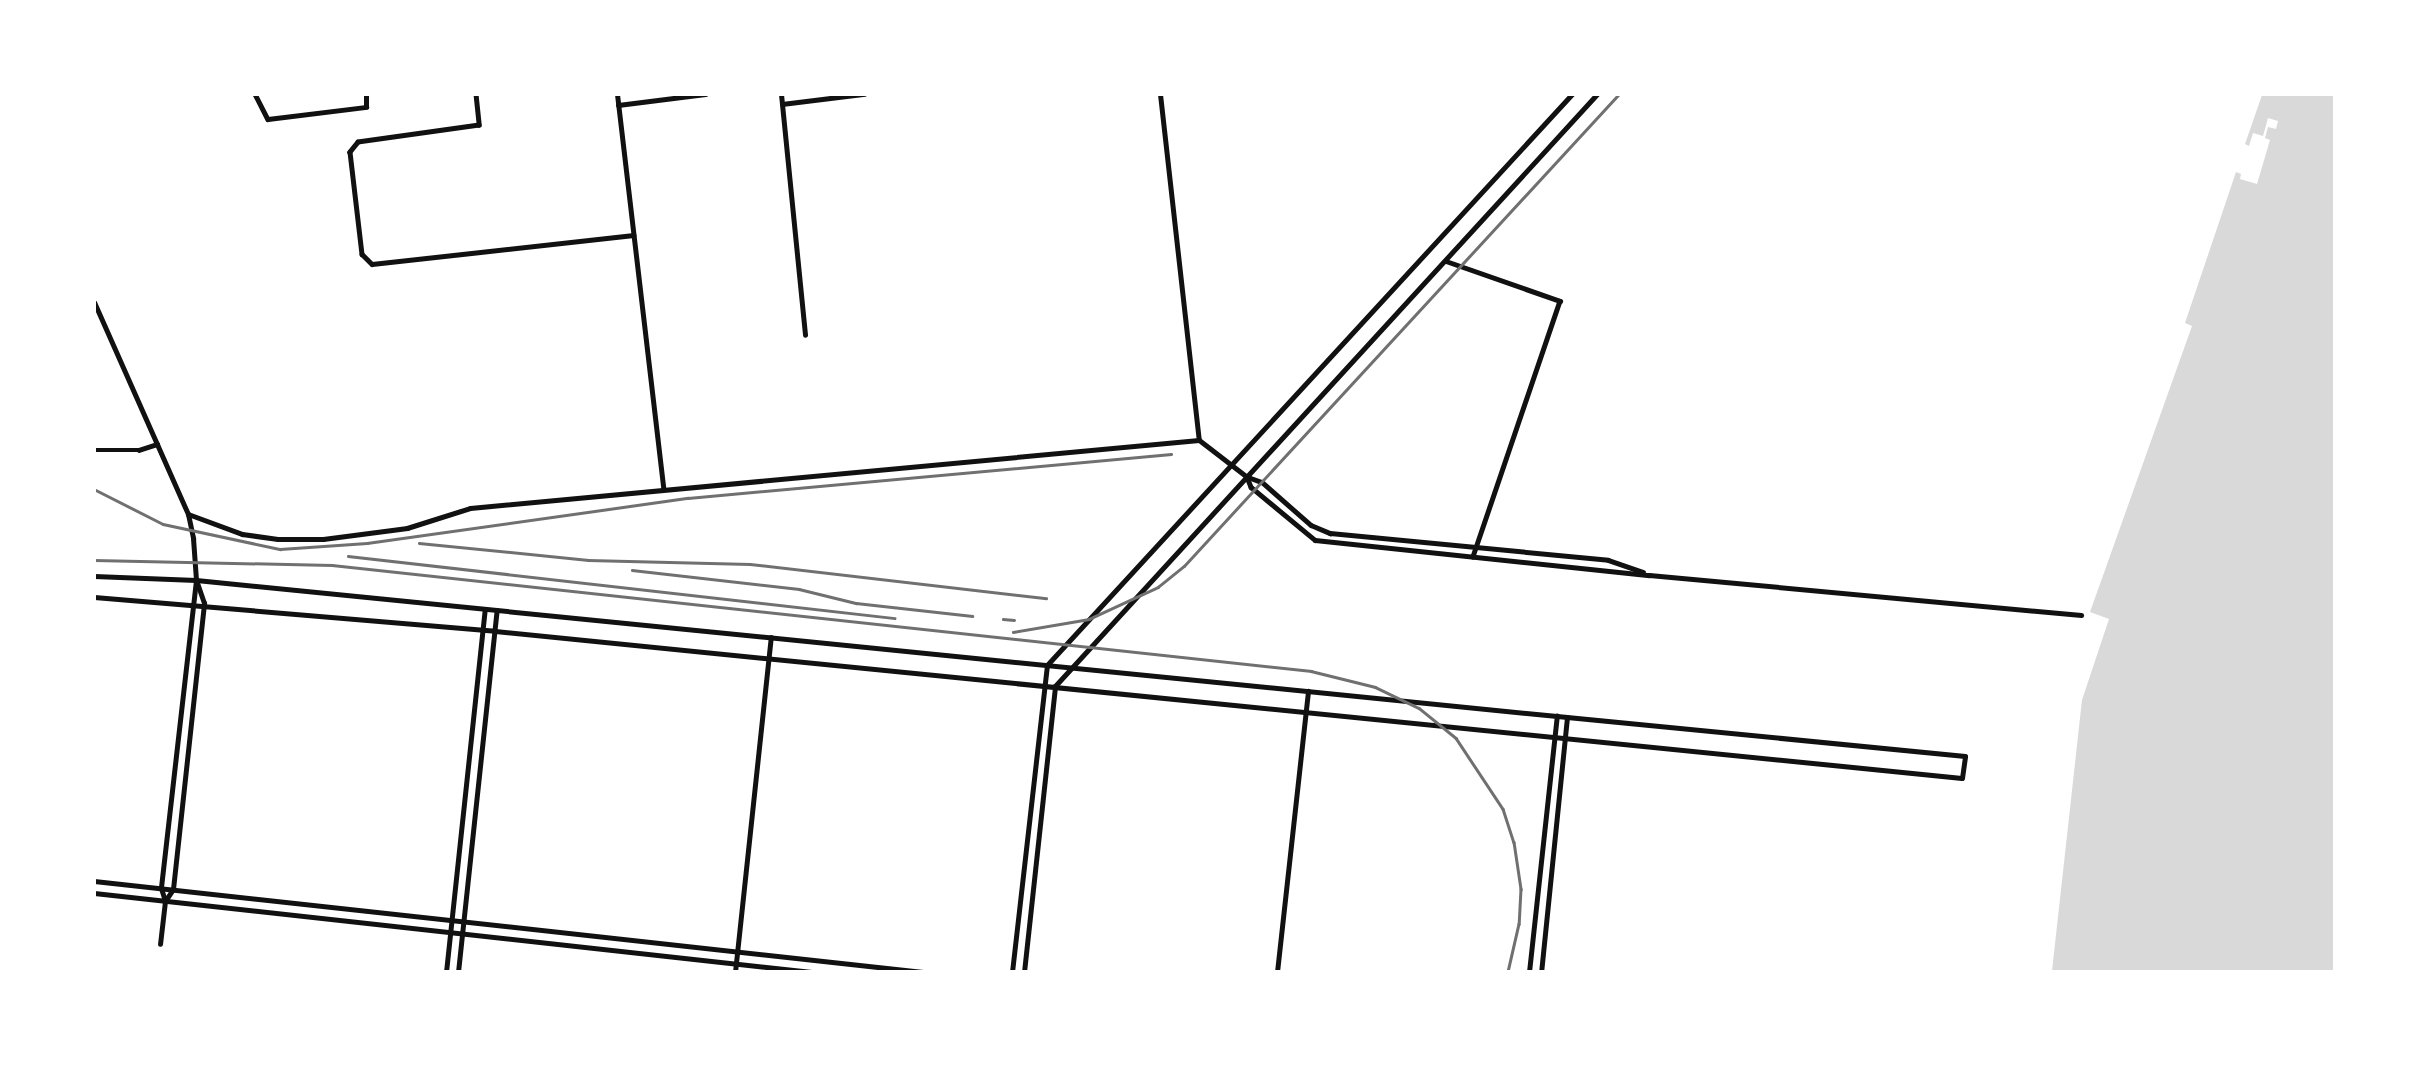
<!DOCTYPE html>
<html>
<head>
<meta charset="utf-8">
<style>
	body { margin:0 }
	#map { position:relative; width:2429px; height:1066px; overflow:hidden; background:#fff; font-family:Barlow,sans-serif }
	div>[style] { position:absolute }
	.water>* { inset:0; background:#d9d9d9 }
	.minor>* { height:4.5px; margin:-2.25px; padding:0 2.25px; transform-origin:2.25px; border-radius:2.25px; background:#111 }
	.tertiary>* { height:5px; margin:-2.5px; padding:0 2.5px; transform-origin:2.5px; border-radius:2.5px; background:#111 }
	.rail>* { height:2.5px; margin:-1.25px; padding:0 1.25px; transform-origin:1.25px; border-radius:1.25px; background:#707070 }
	span { translate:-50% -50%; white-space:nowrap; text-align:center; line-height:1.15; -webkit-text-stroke:5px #fff; paint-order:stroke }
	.frame { position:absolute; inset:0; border:96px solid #fff; pointer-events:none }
</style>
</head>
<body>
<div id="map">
	<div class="water">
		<i style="clip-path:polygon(2262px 95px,2334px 95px,2334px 971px,2052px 971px,2082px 700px,2109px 619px,2090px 612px,2192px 326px,2185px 323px,2236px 172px,2241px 174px,2240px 179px,2257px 184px,2270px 140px,2265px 138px,2268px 127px,2276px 129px,2278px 121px,2268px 118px,2263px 136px,2253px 133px,2249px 146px,2245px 144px)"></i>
	</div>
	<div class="minor">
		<i style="left:255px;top:94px;width:28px;rotate:63deg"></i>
		<i style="left:268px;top:119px;width:99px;rotate:-7deg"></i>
		<i style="left:366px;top:107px;width:13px;rotate:-90deg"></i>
		<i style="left:476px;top:94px;width:31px;rotate:84deg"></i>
		<i style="left:479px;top:125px;width:122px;rotate:172deg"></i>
		<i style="left:358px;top:142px;width:13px;rotate:129deg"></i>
		<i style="left:350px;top:152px;width:103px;rotate:83.3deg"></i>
		<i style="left:362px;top:254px;width:14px;rotate:45deg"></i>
		<i style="left:372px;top:264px;width:263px;rotate:-6.3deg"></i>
		<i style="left:782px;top:104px;width:83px;rotate:-7deg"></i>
		<i style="left:1446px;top:261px;width:121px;rotate:19.3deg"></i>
		<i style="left:1560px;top:301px;width:270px;rotate:108.8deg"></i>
		<i style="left:94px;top:450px;width:45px"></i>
		<i style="left:139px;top:450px;width:19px;rotate:-18deg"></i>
		<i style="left:1247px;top:477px;width:11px;rotate:68deg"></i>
		<i style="left:1251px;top:487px;width:83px;rotate:39.6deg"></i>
		<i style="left:1315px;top:540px;width:336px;rotate:6deg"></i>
		<i style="left:1248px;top:477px;width:15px;rotate:20deg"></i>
		<i style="left:1262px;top:482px;width:65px;rotate:41.3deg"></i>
		<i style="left:1311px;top:525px;width:21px;rotate:23deg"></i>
		<i style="left:1330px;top:533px;width:279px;rotate:5.5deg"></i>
		<i style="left:1608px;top:560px;width:37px;rotate:19deg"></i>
	</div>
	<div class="tertiary">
		<i style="left:617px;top:94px;width:397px;rotate:83.3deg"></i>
		<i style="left:781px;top:94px;width:242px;rotate:84.3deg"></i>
		<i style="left:1160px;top:94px;width:348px;rotate:83.6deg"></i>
		<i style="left:1199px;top:440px;width:61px;rotate:37.6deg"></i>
		<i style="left:618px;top:105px;width:88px;rotate:-7.2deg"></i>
		<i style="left:94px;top:302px;width:232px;rotate:66.1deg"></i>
		<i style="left:188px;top:514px;width:25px;rotate:78deg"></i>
		<i style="left:193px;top:538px;width:42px;rotate:85.9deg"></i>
		<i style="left:196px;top:580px;width:310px;rotate:96.5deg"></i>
		<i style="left:161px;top:888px;width:14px;rotate:73deg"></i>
		<i style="left:165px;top:901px;width:43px;rotate:96.6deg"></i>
		<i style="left:188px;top:514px;width:58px;rotate:20.3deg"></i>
		<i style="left:242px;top:534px;width:36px;rotate:8deg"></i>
		<i style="left:278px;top:539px;width:45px"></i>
		<i style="left:323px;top:539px;width:85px;rotate:-7.5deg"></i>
		<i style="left:407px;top:528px;width:66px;rotate:-17.6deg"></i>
		<i style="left:470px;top:508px;width:732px;rotate:-5.33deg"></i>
		<i style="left:1649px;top:575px;width:434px;rotate:5.3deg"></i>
		<i style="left:94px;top:576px;width:102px;rotate:2.2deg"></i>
		<i style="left:196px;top:580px;width:1378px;rotate:5.71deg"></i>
		<i style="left:1567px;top:717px;width:256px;rotate:95.8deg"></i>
		<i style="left:94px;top:597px;width:402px;rotate:4.8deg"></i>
		<i style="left:495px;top:631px;width:1474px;rotate:5.72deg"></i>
		<i style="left:1962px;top:778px;width:22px;rotate:-82deg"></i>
		<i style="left:1965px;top:756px;width:400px;rotate:-174.4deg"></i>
		<i style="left:94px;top:881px;width:834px;rotate:6.26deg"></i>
		<i style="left:94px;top:893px;width:722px;rotate:6.28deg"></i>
		<i style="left:165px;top:901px;width:14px;rotate:-56deg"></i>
		<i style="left:173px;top:889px;width:288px;rotate:-83.8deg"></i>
		<i style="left:204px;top:603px;width:24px;rotate:-109deg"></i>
		<i style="left:446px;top:972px;width:365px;rotate:-83.9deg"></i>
		<i style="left:458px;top:972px;width:364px;rotate:-83.9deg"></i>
		<i style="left:735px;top:972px;width:337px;rotate:-83.9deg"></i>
		<i style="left:1012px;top:972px;width:309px;rotate:-83.5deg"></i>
		<i style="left:1047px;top:665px;width:776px;rotate:-47.4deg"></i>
		<i style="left:1024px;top:972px;width:288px;rotate:-83.8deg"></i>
		<i style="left:1055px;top:686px;width:803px;rotate:-47.52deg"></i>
		<i style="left:1277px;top:972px;width:283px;rotate:-83.7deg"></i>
		<i style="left:1529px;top:972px;width:258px;rotate:-83.8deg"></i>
	</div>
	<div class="rail">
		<i style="left:94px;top:489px;width:77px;rotate:26.9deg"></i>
		<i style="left:163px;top:524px;width:120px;rotate:12.1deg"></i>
		<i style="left:280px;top:549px;width:87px;rotate:-3.9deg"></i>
		<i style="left:367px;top:543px;width:324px;rotate:-8deg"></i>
		<i style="left:688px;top:498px;width:485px;rotate:-5.2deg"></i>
		<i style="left:419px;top:543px;width:170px;rotate:5.7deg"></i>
		<i style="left:588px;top:560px;width:162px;rotate:1.4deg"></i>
		<i style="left:750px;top:564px;width:298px;rotate:6.6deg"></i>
		<i style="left:348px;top:556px;width:550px;rotate:6.48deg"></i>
		<i style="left:94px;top:560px;width:238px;rotate:1.2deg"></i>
		<i style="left:332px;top:565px;width:985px;rotate:6.18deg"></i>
		<i style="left:1311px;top:671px;width:66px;rotate:14deg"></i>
		<i style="left:1375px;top:687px;width:49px;rotate:25.5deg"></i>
		<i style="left:1419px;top:708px;width:48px;rotate:39deg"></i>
		<i style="left:1456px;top:738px;width:85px;rotate:56.5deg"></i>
		<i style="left:1503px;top:809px;width:35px;rotate:72deg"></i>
		<i style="left:1514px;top:842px;width:48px;rotate:81.5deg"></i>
		<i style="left:1521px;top:889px;width:35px;rotate:93deg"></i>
		<i style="left:1519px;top:924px;width:49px;rotate:102.9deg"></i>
		<i style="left:632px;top:570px;width:168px;rotate:6.5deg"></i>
		<i style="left:799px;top:589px;width:59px;rotate:13.8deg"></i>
		<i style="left:856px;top:603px;width:117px;rotate:6.4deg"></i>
		<i style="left:1003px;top:619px;width:11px;rotate:5deg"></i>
		<i style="left:1013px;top:632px;width:77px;rotate:-9.7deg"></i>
		<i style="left:1089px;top:619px;width:76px;rotate:-24.9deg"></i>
		<i style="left:1158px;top:587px;width:33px;rotate:-39deg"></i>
		<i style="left:1184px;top:566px;width:642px;rotate:-47.34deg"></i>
	</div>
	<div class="frame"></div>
</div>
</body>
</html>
